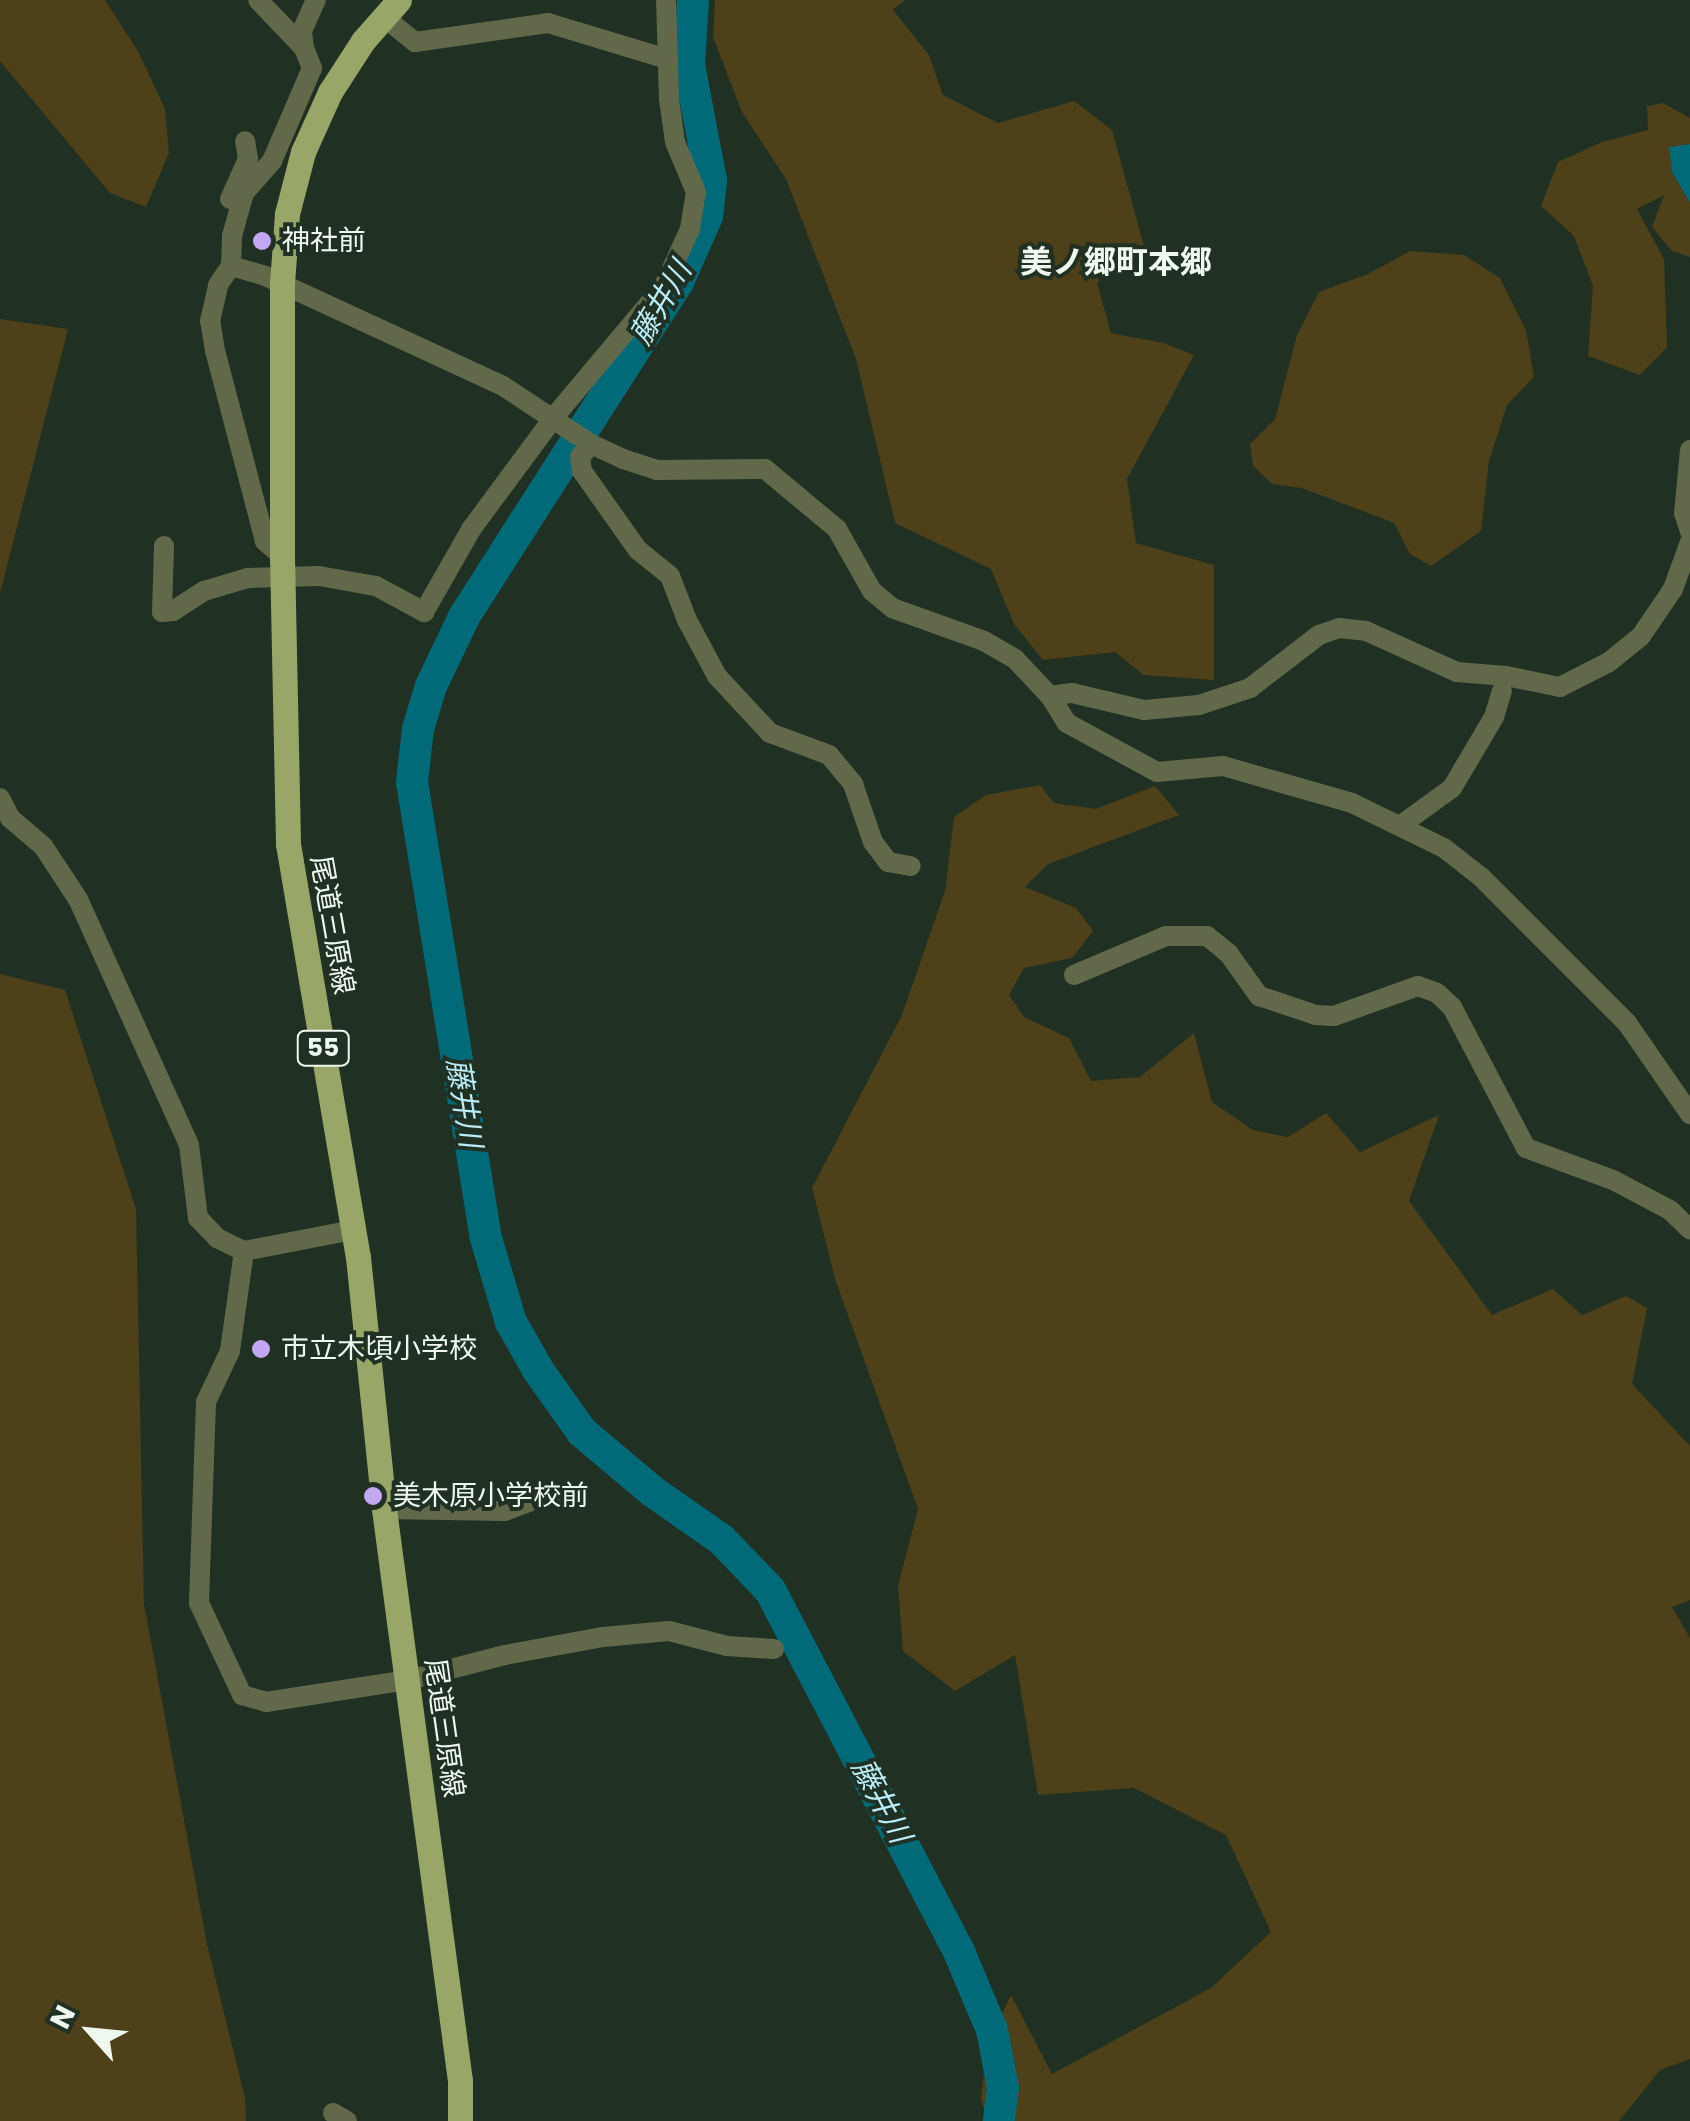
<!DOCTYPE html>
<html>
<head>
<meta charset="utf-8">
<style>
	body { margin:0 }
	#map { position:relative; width:1690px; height:2121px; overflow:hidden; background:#203023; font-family:Poppins,"Noto Sans JP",sans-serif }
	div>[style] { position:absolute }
	.green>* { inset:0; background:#4e4018 }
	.water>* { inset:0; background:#016a78 }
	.river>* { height:32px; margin:-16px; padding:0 16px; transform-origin:16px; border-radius:16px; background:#016a78 }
	.minor>* { height:20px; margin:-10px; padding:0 10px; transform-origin:10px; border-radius:10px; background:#62694b }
	.major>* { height:25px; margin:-12.5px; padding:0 12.5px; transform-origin:12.5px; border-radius:12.5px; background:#98a767 }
	.dots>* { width:28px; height:28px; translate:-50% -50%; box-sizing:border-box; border:5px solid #203023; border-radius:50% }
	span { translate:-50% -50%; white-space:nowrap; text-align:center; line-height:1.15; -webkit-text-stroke:8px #203023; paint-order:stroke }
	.shield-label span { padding:2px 8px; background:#203023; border:2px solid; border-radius:8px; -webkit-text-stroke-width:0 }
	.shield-label { font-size:25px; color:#eef8ef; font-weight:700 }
	.poi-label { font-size:28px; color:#eef8ef }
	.left { translate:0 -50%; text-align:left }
	.street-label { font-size:28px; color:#eef8ef }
	.water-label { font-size:30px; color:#b9ecf6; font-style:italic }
	.quarter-label { font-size:32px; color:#eef8ef; font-weight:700 }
	.north { position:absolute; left:40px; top:1981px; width:100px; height:100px; -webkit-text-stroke:8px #203023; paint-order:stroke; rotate:297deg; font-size:28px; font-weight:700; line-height:40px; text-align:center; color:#eef8ef }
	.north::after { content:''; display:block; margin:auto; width:35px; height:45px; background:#eef8ef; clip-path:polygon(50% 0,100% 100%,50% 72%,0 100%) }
</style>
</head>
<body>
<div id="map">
	<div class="green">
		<i style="clip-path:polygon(0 0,105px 0,139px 53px,165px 109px,169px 153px,146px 207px,110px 193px,0 61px)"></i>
		<i style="clip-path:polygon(715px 0,905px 0,893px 10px,929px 55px,943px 95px,998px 123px,1074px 101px,1112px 130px,1144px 246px,1097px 283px,1111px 333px,1163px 343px,1194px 355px,1127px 479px,1136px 543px,1214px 565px,1214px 680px,1144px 675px,1115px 652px,1043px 660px,1014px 624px,991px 569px,895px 523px,856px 359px,786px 179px,742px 112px,713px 37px)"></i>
		<i style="clip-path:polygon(1663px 103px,1690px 118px,1690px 144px,1670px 147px,1672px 172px,1690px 203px,1690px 257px,1672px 251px,1652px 227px,1664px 195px,1637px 209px,1664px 259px,1667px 347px,1640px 375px,1588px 356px,1593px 286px,1574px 236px,1541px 206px,1558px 162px,1602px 142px,1648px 130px,1647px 106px)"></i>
		<i style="clip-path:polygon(1410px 251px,1464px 255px,1500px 278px,1526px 330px,1534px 377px,1507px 405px,1489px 461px,1481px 531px,1431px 566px,1410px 554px,1394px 523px,1302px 488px,1272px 484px,1253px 466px,1250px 444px,1275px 419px,1297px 335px,1319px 292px,1368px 274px)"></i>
		<i style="clip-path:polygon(0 319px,68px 329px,0 593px)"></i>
		<i style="clip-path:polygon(1040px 785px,1054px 803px,1096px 809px,1155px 786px,1179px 815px,1048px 864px,1025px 887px,1076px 908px,1093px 931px,1072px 958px,1024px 968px,1009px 995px,1024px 1017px,1069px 1038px,1091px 1081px,1140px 1077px,1194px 1033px,1212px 1102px,1253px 1130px,1288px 1137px,1326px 1113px,1360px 1152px,1439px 1115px,1409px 1201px,1492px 1315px,1553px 1289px,1582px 1315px,1626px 1296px,1647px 1308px,1632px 1384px,1690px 1446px,1690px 1600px,1672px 1607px,1690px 1638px,1690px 2059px,1660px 2070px,1619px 2121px,987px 2121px,981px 2098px,987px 2045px,1011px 1995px,1052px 2074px,1211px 1988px,1271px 1932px,1226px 1835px,1134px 1788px,1038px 1795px,1015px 1655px,955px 1691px,903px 1651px,898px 1586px,918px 1509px,836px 1282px,812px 1188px,902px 1015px,945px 891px,954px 817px,986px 795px)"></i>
		<i style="clip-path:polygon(0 974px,65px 990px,136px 1209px,144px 1604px,207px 1944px,245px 2098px,246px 2121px,0 2121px)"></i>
	</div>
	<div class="water">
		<i style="clip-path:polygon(1690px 144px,1690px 203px,1672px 172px,1669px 147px)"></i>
	</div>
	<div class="river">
		<i style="left:693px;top:0;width:65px;rotate:93.5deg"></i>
		<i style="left:689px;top:65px;width:117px;rotate:79.2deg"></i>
		<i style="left:711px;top:180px;width:36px;rotate:96deg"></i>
		<i style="left:707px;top:216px;width:72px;rotate:113.7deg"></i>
		<i style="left:678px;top:282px;width:398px;rotate:122.6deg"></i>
		<i style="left:464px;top:617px;width:76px;rotate:115.6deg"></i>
		<i style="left:431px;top:686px;width:45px;rotate:106.8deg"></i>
		<i style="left:418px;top:729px;width:53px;rotate:96.5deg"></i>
		<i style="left:412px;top:782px;width:459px;rotate:80.8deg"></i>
		<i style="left:485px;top:1235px;width:91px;rotate:73.4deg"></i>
		<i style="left:511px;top:1322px;width:55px;rotate:60.6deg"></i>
		<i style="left:538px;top:1370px;width:76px;rotate:54.6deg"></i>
		<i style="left:582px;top:1432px;width:92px;rotate:40.1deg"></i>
		<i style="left:652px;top:1491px;width:85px;rotate:35deg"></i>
		<i style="left:722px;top:1540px;width:69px;rotate:46.2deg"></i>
		<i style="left:770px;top:1590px;width:411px;rotate:62.4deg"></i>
		<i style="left:960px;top:1954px;width:82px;rotate:67.2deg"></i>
		<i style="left:992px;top:2030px;width:58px;rotate:79.1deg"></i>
		<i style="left:1003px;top:2087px;width:34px;rotate:97deg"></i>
	</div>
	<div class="minor">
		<i style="left:384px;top:17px;width:40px;rotate:39deg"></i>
		<i style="left:415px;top:42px;width:134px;rotate:-8.1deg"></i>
		<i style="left:548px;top:23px;width:124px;rotate:16.8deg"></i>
		<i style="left:304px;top:48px;width:17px;rotate:-97deg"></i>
		<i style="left:302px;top:31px;width:34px;rotate:-66deg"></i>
		<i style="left:230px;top:199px;width:44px;rotate:-65.8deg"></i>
		<i style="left:248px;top:159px;width:18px;rotate:-99deg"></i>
		<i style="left:231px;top:266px;width:30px;rotate:-88deg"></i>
		<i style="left:232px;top:236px;width:45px;rotate:-74.4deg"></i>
		<i style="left:244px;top:193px;width:43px;rotate:-48.8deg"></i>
		<i style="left:272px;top:161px;width:101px;rotate:-66.7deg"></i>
		<i style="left:312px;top:68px;width:22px;rotate:-112deg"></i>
		<i style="left:304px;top:48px;width:66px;rotate:-133.8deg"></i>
		<i style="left:591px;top:444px;width:17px;rotate:130deg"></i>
		<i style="left:580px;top:457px;width:14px;rotate:82deg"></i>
		<i style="left:582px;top:471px;width:97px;rotate:54.7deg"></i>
		<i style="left:638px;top:550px;width:41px;rotate:39.1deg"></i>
		<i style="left:670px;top:576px;width:47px;rotate:68.9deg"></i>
		<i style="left:687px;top:620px;width:64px;rotate:61.8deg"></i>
		<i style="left:717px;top:676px;width:78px;rotate:47.1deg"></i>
		<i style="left:770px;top:733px;width:63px;rotate:20.4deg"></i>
		<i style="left:829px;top:755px;width:38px;rotate:50deg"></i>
		<i style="left:853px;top:784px;width:61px;rotate:71deg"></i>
		<i style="left:873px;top:842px;width:25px;rotate:53deg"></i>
		<i style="left:888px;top:862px;width:23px;rotate:10deg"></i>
		<i style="left:1690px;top:450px;width:63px;rotate:95.4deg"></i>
		<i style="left:1684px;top:513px;width:19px;rotate:72deg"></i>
		<i style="left:164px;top:546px;width:66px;rotate:91.7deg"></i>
		<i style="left:162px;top:612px;width:11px;rotate:-5deg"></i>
		<i style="left:173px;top:611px;width:37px;rotate:-33deg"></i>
		<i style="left:204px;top:591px;width:46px;rotate:-16.5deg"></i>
		<i style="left:248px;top:578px;width:71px;rotate:-1.6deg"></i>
		<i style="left:319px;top:576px;width:58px;rotate:10deg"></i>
		<i style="left:376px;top:586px;width:55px;rotate:28.4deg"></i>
		<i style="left:424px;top:612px;width:97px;rotate:-60.3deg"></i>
		<i style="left:472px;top:528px;width:138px;rotate:-53.5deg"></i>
		<i style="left:554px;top:417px;width:171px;rotate:-50deg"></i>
		<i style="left:664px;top:286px;width:63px;rotate:-65.5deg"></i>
		<i style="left:690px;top:229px;width:37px;rotate:-81deg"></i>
		<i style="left:696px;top:192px;width:54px;rotate:-112.8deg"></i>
		<i style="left:675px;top:142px;width:43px;rotate:-97.9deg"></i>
		<i style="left:669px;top:99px;width:99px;rotate:-91.7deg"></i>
		<i style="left:282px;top:556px;width:23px;rotate:-139deg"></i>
		<i style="left:265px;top:541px;width:196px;rotate:-104.7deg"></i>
		<i style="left:215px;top:351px;width:30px;rotate:-99deg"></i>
		<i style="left:210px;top:321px;width:37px;rotate:-77deg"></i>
		<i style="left:218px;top:285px;width:23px;rotate:-56deg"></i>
		<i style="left:231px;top:266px;width:35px;rotate:16deg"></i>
		<i style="left:265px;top:276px;width:262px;rotate:24.8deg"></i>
		<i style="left:503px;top:386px;width:105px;rotate:33.4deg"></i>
		<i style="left:591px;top:444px;width:35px;rotate:25deg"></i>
		<i style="left:623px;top:459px;width:35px;rotate:18deg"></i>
		<i style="left:656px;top:470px;width:109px;rotate:-0.5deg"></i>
		<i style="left:765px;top:469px;width:94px;rotate:39.8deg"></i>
		<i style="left:837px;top:529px;width:71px;rotate:60.6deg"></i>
		<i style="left:872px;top:591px;width:26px;rotate:40deg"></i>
		<i style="left:892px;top:608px;width:98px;rotate:19.7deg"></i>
		<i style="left:984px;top:641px;width:36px;rotate:30deg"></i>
		<i style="left:1015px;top:659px;width:51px;rotate:46.6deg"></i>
		<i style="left:1050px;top:696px;width:32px;rotate:58deg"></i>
		<i style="left:1067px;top:723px;width:102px;rotate:28.6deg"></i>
		<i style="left:1157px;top:772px;width:66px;rotate:-5.2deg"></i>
		<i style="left:1223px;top:766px;width:134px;rotate:16deg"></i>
		<i style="left:1352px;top:803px;width:102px;rotate:26.1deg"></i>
		<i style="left:1444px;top:848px;width:47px;rotate:38.1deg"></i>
		<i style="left:1481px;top:877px;width:206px;rotate:45deg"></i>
		<i style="left:1627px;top:1023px;width:111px;rotate:55.3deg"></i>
		<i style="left:1050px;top:696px;width:22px;rotate:-8deg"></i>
		<i style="left:1072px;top:693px;width:74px;rotate:13.3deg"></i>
		<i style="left:1144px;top:710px;width:55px;rotate:-5.2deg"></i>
		<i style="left:1199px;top:705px;width:54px;rotate:-18.4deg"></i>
		<i style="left:1250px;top:688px;width:87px;rotate:-37.5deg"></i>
		<i style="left:1319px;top:635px;width:21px;rotate:-19deg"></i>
		<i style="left:1339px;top:628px;width:27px;rotate:6deg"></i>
		<i style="left:1366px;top:631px;width:100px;rotate:24.3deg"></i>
		<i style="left:1457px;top:672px;width:49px;rotate:4.7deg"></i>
		<i style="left:1506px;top:676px;width:55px;rotate:11.5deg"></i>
		<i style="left:1560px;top:687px;width:55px;rotate:-27deg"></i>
		<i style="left:1609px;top:662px;width:41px;rotate:-39.1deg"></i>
		<i style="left:1641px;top:636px;width:57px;rotate:-55.8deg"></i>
		<i style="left:1673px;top:589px;width:50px;rotate:-70.1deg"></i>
		<i style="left:0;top:798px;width:22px;rotate:63deg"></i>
		<i style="left:10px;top:818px;width:43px;rotate:40.3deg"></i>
		<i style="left:43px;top:846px;width:64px;rotate:56.6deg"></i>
		<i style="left:78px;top:899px;width:270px;rotate:65.7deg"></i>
		<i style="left:189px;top:1145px;width:74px;rotate:83deg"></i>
		<i style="left:198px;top:1218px;width:28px;rotate:46deg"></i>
		<i style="left:217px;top:1238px;width:30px;rotate:26deg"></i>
		<i style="left:1401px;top:825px;width:63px;rotate:-36deg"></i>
		<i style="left:1452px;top:788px;width:82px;rotate:-59.4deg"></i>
		<i style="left:1494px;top:717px;width:27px;rotate:-73deg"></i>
		<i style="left:1074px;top:975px;width:100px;rotate:-23deg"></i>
		<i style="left:1166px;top:936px;width:41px"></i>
		<i style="left:1207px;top:936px;width:28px;rotate:39deg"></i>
		<i style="left:1229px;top:954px;width:52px;rotate:54.5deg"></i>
		<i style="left:1259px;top:996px;width:60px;rotate:18.4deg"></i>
		<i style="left:1316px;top:1015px;width:18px;rotate:3deg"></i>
		<i style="left:1334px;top:1016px;width:89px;rotate:-19.7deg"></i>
		<i style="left:1418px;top:986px;width:20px;rotate:20deg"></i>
		<i style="left:1437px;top:993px;width:21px;rotate:43deg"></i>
		<i style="left:1452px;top:1007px;width:159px;rotate:62.3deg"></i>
		<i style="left:1526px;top:1148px;width:93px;rotate:20.2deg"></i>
		<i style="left:1613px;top:1180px;width:64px;rotate:27.8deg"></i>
		<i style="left:1670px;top:1210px;width:28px;rotate:44deg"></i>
		<i style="left:353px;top:1230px;width:111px;rotate:169.1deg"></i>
		<i style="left:244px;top:1251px;width:101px;rotate:98deg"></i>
		<i style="left:230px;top:1351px;width:56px;rotate:115.2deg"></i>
		<i style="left:206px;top:1402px;width:201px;rotate:92deg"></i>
		<i style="left:199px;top:1603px;width:102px;rotate:64.9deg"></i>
		<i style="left:242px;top:1695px;width:25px;rotate:16deg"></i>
		<i style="left:266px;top:1702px;width:144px;rotate:-8.8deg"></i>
		<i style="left:408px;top:1680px;width:100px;rotate:-14.5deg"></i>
		<i style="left:505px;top:1655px;width:100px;rotate:-10.4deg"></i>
		<i style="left:603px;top:1637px;width:66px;rotate:-5.2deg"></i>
		<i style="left:669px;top:1631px;width:60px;rotate:14.5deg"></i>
		<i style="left:727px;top:1646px;width:47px;rotate:3.7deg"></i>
		<i style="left:384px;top:1509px;width:121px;rotate:0.9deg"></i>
		<i style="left:505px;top:1511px;width:53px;rotate:-20.8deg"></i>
		<i style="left:333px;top:2113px;width:16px;rotate:30deg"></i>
	</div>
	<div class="major">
		<i style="left:399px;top:0;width:55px;rotate:131.3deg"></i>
		<i style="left:363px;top:41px;width:61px;rotate:122.9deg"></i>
		<i style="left:330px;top:92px;width:66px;rotate:114.2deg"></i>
		<i style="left:303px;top:152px;width:64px;rotate:104.5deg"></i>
		<i style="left:287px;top:214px;width:69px;rotate:94.1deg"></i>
		<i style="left:282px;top:283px;width:273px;rotate:90deg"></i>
		<i style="left:282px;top:556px;width:288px;rotate:88.8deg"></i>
		<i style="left:288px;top:844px;width:419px;rotate:80.4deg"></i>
		<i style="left:358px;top:1257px;width:253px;rotate:84.1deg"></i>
		<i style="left:384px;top:1509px;width:577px;rotate:82.43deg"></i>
		<i style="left:460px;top:2081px;width:40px;rotate:90deg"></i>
	</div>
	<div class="dots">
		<i style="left:262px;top:241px;background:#c4a7f2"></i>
		<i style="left:261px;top:1349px;background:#c4a7f2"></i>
		<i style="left:373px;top:1496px;background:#c4a7f2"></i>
	</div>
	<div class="shield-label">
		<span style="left:323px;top:1048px">55</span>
	</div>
	<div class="poi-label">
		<span class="left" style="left:282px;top:241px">神社前</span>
		<span class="left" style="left:281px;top:1349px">市立木頃小学校</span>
		<span class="left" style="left:393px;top:1496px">美木原小学校前</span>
	</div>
	<div class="street-label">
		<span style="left:332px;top:925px;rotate:80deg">尾道三原線</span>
		<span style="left:444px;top:1728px;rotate:82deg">尾道三原線</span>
	</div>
	<div class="water-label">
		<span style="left:661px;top:303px;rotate:-60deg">藤井川</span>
		<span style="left:464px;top:1103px;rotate:81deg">藤井川</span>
		<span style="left:881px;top:1801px;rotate:62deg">藤井川</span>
	</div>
	<div class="quarter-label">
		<span style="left:1116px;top:262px">美ノ郷町本郷</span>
	</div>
	<div class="north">N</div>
</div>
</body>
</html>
